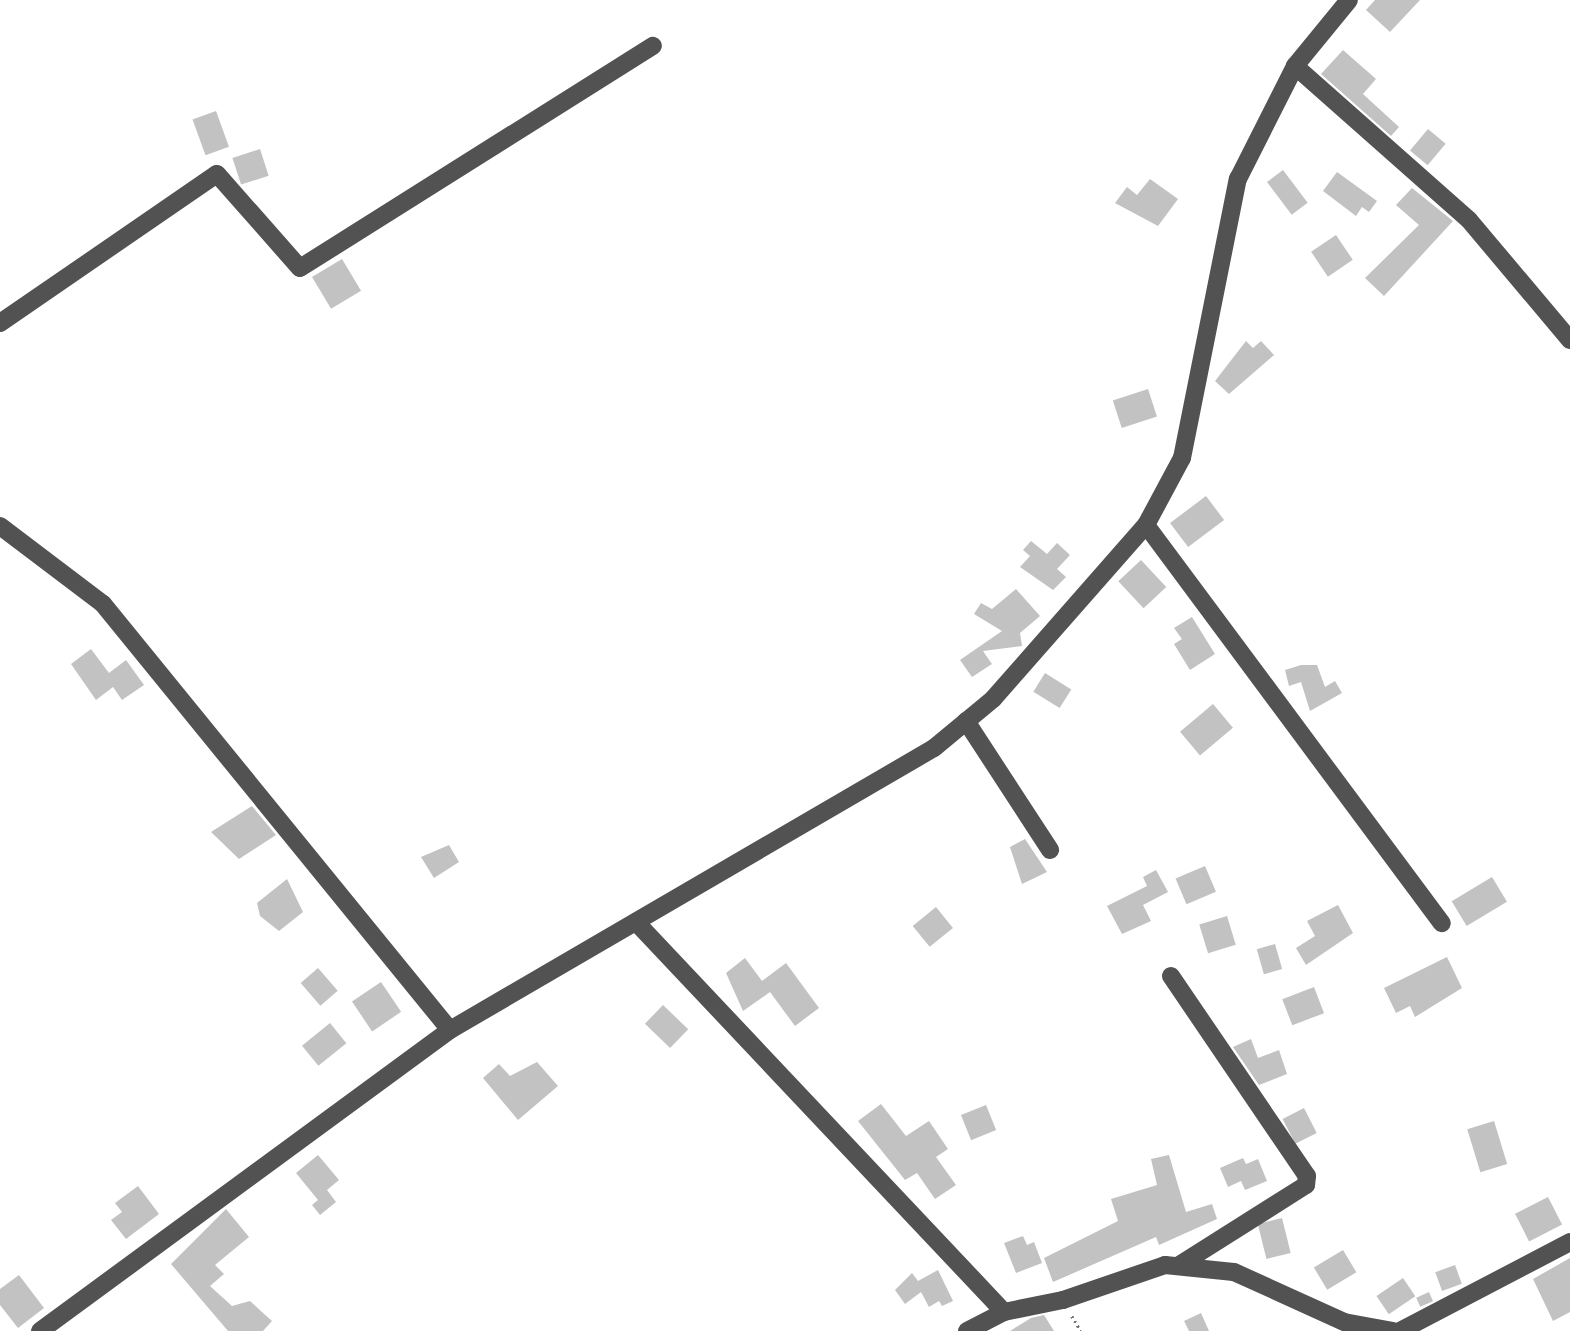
<!DOCTYPE html>
<html>
<head>
<meta charset="utf-8">
<style>
	body { margin:0 }
	#map { position:relative; width:1570px; height:1331px; overflow:hidden; background:#fff; font-family:"Asap Condensed",sans-serif }
	div>[style] { position:absolute }
	.building>* { inset:0; background:#c2c2c2; transform-origin:0 0 }
	.path>* { height:2.5px; margin-top:-1.25px; transform-origin:0; background:repeating-linear-gradient(90deg,#747474 0 2px,transparent 0 5.5px) }
	.minor>* { height:18px; margin:-9px; padding:0 9px; transform-origin:9px; border-radius:9px; background:#525252 }
	span { translate:-50% -50%; white-space:nowrap; text-align:center; line-height:1.15; -webkit-text-stroke:5px #fff; paint-order:stroke }
</style>
</head>
<body>
<div id="map">
	<div class="building">
		<i style="clip-path:polygon(1375px 0,1420px 0,1390px 32px,1366px 10px)"></i>
		<i style="clip-path:polygon(1343px 50px,1376px 79px,1363px 94px,1399px 127px,1391px 136px,1321px 74px)"></i>
		<i style="left:216px;top:111px;width:38px;height:25px;rotate:70deg"></i>
		<i style="left:1428px;top:129px;width:23px;height:28px;rotate:40deg"></i>
		<i style="left:260px;top:149px;width:28px;height:29px;rotate:72deg"></i>
		<i style="left:1283px;top:170px;width:41px;height:20px;rotate:53deg"></i>
		<i style="clip-path:polygon(1337px 172px,1377px 201px,1369px 212px,1362px 207px,1356px 216px,1323px 191px)"></i>
		<i style="clip-path:polygon(1150px 179px,1178px 199px,1158px 226px,1115px 203px,1127px 187px,1137px 195px)"></i>
		<i style="clip-path:polygon(1412px 188px,1453px 221px,1384px 296px,1365px 278px,1419px 225px,1396px 205px)"></i>
		<i style="left:1336px;top:235px;width:30px;height:30px;rotate:56deg"></i>
		<i style="left:342px;top:259px;width:37px;height:35px;rotate:59deg"></i>
		<i style="clip-path:polygon(1246px 341px,1253px 348px,1261px 341px,1274px 355px,1229px 394px,1215px 381px)"></i>
		<i style="left:1148px;top:389px;width:29px;height:37px;rotate:72deg"></i>
		<i style="left:1206px;top:496px;width:30px;height:45px;rotate:53deg"></i>
		<i style="clip-path:polygon(1031px 541px,1047px 554px,1057px 543px,1070px 555px,1057px 569px,1066px 577px,1053px 590px,1020px 567px,1030px 556px,1023px 550px)"></i>
		<i style="left:1141px;top:560px;width:37px;height:31px;rotate:47deg"></i>
		<i style="clip-path:polygon(1016px 589px,1040px 616px,1020px 633px,1022px 646px,983px 651px,992px 664px,972px 677px,960px 660px,1002px 631px,974px 614px,981px 603px,992px 609px)"></i>
		<i style="clip-path:polygon(1192px 617px,1215px 654px,1190px 670px,1174px 644px,1182px 639px,1174px 628px)"></i>
		<i style="clip-path:polygon(91px 649px,109px 673px,126px 660px,144px 685px,122px 700px,113px 687px,96px 700px,71px 664px)"></i>
		<i style="clip-path:polygon(1301px 665px,1317px 665px,1325px 687px,1335px 681px,1342px 693px,1310px 711px,1301px 682px,1289px 686px,1285px 670px)"></i>
		<i style="left:1045px;top:673px;width:31px;height:22px;rotate:32deg"></i>
		<i style="left:1213px;top:704px;width:31px;height:43px;rotate:50deg"></i>
		<i style="clip-path:polygon(252px 806px,276px 835px,239px 859px,211px 832px)"></i>
		<i style="clip-path:polygon(1025px 839px,1047px 872px,1022px 884px,1010px 847px)"></i>
		<i style="clip-path:polygon(449px 845px,459px 862px,434px 878px,421px 857px)"></i>
		<i style="left:1205px;top:866px;width:28px;height:32px;rotate:67deg"></i>
		<i style="clip-path:polygon(1156px 870px,1168px 892px,1143px 905px,1151px 921px,1122px 934px,1107px 906px,1147px 886px,1143px 877px)"></i>
		<i style="left:1492px;top:877px;width:29px;height:47px;rotate:59deg"></i>
		<i style="clip-path:polygon(287px 879px,303px 912px,279px 931px,260px 916px,257px 903px)"></i>
		<i style="clip-path:polygon(1338px 905px,1353px 933px,1306px 965px,1296px 948px,1315px 936px,1307px 921px)"></i>
		<i style="left:936px;top:907px;width:27px;height:30px;rotate:51deg"></i>
		<i style="left:1227px;top:916px;width:30px;height:29px;rotate:73deg"></i>
		<i style="left:1275px;top:944px;width:26px;height:19px;rotate:74deg"></i>
		<i style="clip-path:polygon(1447px 957px,1462px 988px,1415px 1017px,1410px 1006px,1396px 1013px,1384px 988px)"></i>
		<i style="clip-path:polygon(745px 958px,762px 981px,786px 963px,819px 1008px,795px 1026px,770px 992px,743px 1011px,726px 973px)"></i>
		<i style="left:318px;top:968px;width:30px;height:23px;rotate:49deg"></i>
		<i style="left:381px;top:982px;width:36px;height:35px;rotate:56deg"></i>
		<i style="left:1314px;top:987px;width:28px;height:34px;rotate:69deg"></i>
		<i style="left:663px;top:1005px;width:35px;height:26px;rotate:44deg"></i>
		<i style="left:330px;top:1023px;width:26px;height:36px;rotate:51deg"></i>
		<i style="clip-path:polygon(1251px 1039px,1258px 1058px,1279px 1050px,1287px 1074px,1259px 1085px,1233px 1047px)"></i>
		<i style="clip-path:polygon(537px 1062px,558px 1086px,518px 1120px,483px 1078px,499px 1064px,510px 1076px)"></i>
		<i style="clip-path:polygon(881px 1104px,906px 1136px,929px 1121px,948px 1149px,936px 1157px,956px 1185px,935px 1199px,917px 1173px,905px 1180px,858px 1121px)"></i>
		<i style="left:986px;top:1105px;width:27px;height:27px;rotate:68deg"></i>
		<i style="left:1304px;top:1108px;width:28px;height:24px;rotate:63deg"></i>
		<i style="left:1494px;top:1121px;width:45px;height:28px;rotate:73deg"></i>
		<i style="clip-path:polygon(318px 1155px,339px 1180px,327px 1190px,336px 1202px,320px 1215px,312px 1205px,318px 1200px,296px 1173px)"></i>
		<i style="clip-path:polygon(1169px 1155px,1186px 1212px,1212px 1204px,1217px 1219px,1159px 1245px,1156px 1237px,1053px 1282px,1044px 1258px,1118px 1221px,1111px 1199px,1157px 1185px,1151px 1159px)"></i>
		<i style="clip-path:polygon(1243px 1158px,1246px 1164px,1258px 1159px,1267px 1181px,1245px 1190px,1241px 1181px,1228px 1187px,1220px 1168px)"></i>
		<i style="clip-path:polygon(138px 1186px,159px 1214px,126px 1239px,111px 1220px,122px 1212px,115px 1203px)"></i>
		<i style="left:1548px;top:1197px;width:31px;height:37px;rotate:63deg"></i>
		<i style="clip-path:polygon(226px 1209px,249px 1237px,215px 1265px,224px 1274px,210px 1286px,232px 1306px,250px 1301px,272px 1321px,263px 1331px,228px 1331px,171px 1264px)"></i>
		<i style="left:1282px;top:1218px;width:36px;height:25px;rotate:76deg"></i>
		<i style="clip-path:polygon(1023px 1236px,1027px 1245px,1034px 1242px,1042px 1263px,1016px 1273px,1004px 1243px)"></i>
		<i style="left:1343px;top:1250px;width:26px;height:34px;rotate:59deg"></i>
		<i style="clip-path:polygon(1570px 1258px,1570px 1312px,1553px 1321px,1533px 1279px)"></i>
		<i style="left:1455px;top:1265px;width:20px;height:21px;rotate:70deg"></i>
		<i style="clip-path:polygon(938px 1270px,953px 1301px,942px 1306px,939px 1301px,929px 1307px,921px 1292px,905px 1304px,895px 1290px,912px 1273px,918px 1281px)"></i>
		<i style="clip-path:polygon(19px 1275px,44px 1308px,18px 1328px,0 1305px,0 1289px)"></i>
		<i style="left:1403px;top:1278px;width:22px;height:32px;rotate:56deg"></i>
		<i style="left:1429px;top:1292px;width:10px;height:14px;rotate:66deg"></i>
		<i style="clip-path:polygon(1201px 1313px,1209px 1331px,1189px 1331px,1184px 1321px)"></i>
		<i style="clip-path:polygon(1044px 1315px,1054px 1331px,1010px 1331px,1031px 1318px)"></i>
	</div>
	<div class="path">
		<i style="left:1072px;top:1316px;width:17px;rotate:59deg"></i>
	</div>
	<div class="minor">
		<i style="left:1295px;top:66px;width:232px;rotate:41.5deg"></i>
		<i style="left:1469px;top:220px;width:157px;rotate:49.9deg"></i>
		<i style="left:0;top:323px;width:263px;rotate:-34.5deg"></i>
		<i style="left:217px;top:174px;width:125px;rotate:48.6deg"></i>
		<i style="left:300px;top:268px;width:417px;rotate:-32.2deg"></i>
		<i style="left:1146px;top:525px;width:496px;rotate:53.4deg"></i>
		<i style="left:0;top:526px;width:129px;rotate:37.1deg"></i>
		<i style="left:103px;top:604px;width:549px;rotate:50.84deg"></i>
		<i style="left:966px;top:721px;width:154px;rotate:56.9deg"></i>
		<i style="left:636px;top:922px;width:536px;rotate:46.66deg"></i>
		<i style="left:1171px;top:976px;width:242px;rotate:55.8deg"></i>
		<i style="left:1307px;top:1176px;width:9px;rotate:96deg"></i>
		<i style="left:1306px;top:1185px;width:151px;rotate:147.7deg"></i>
		<i style="left:40px;top:1331px;width:509px;rotate:-36.28deg"></i>
		<i style="left:450px;top:1030px;width:560px;rotate:-30.23deg"></i>
		<i style="left:934px;top:748px;width:77px;rotate:-39.7deg"></i>
		<i style="left:993px;top:699px;width:232px;rotate:-48.7deg"></i>
		<i style="left:1146px;top:525px;width:76px;rotate:-61.8deg"></i>
		<i style="left:1182px;top:458px;width:285px;rotate:-78.7deg"></i>
		<i style="left:1238px;top:179px;width:127px;rotate:-63.2deg"></i>
		<i style="left:1295px;top:66px;width:85px;rotate:-50.7deg"></i>
		<i style="left:967px;top:1331px;width:42px;rotate:-27.2deg"></i>
		<i style="left:1004px;top:1312px;width:60px;rotate:-11.5deg"></i>
		<i style="left:1063px;top:1300px;width:108px;rotate:-18.9deg"></i>
		<i style="left:1165px;top:1265px;width:69px;rotate:5.8deg"></i>
		<i style="left:1234px;top:1272px;width:121px;rotate:24.4deg"></i>
		<i style="left:1344px;top:1322px;width:50px;rotate:10.4deg"></i>
		<i style="left:1400px;top:1331px;width:192px;rotate:-27.6deg"></i>
	</div>
</div>
</body>
</html>
